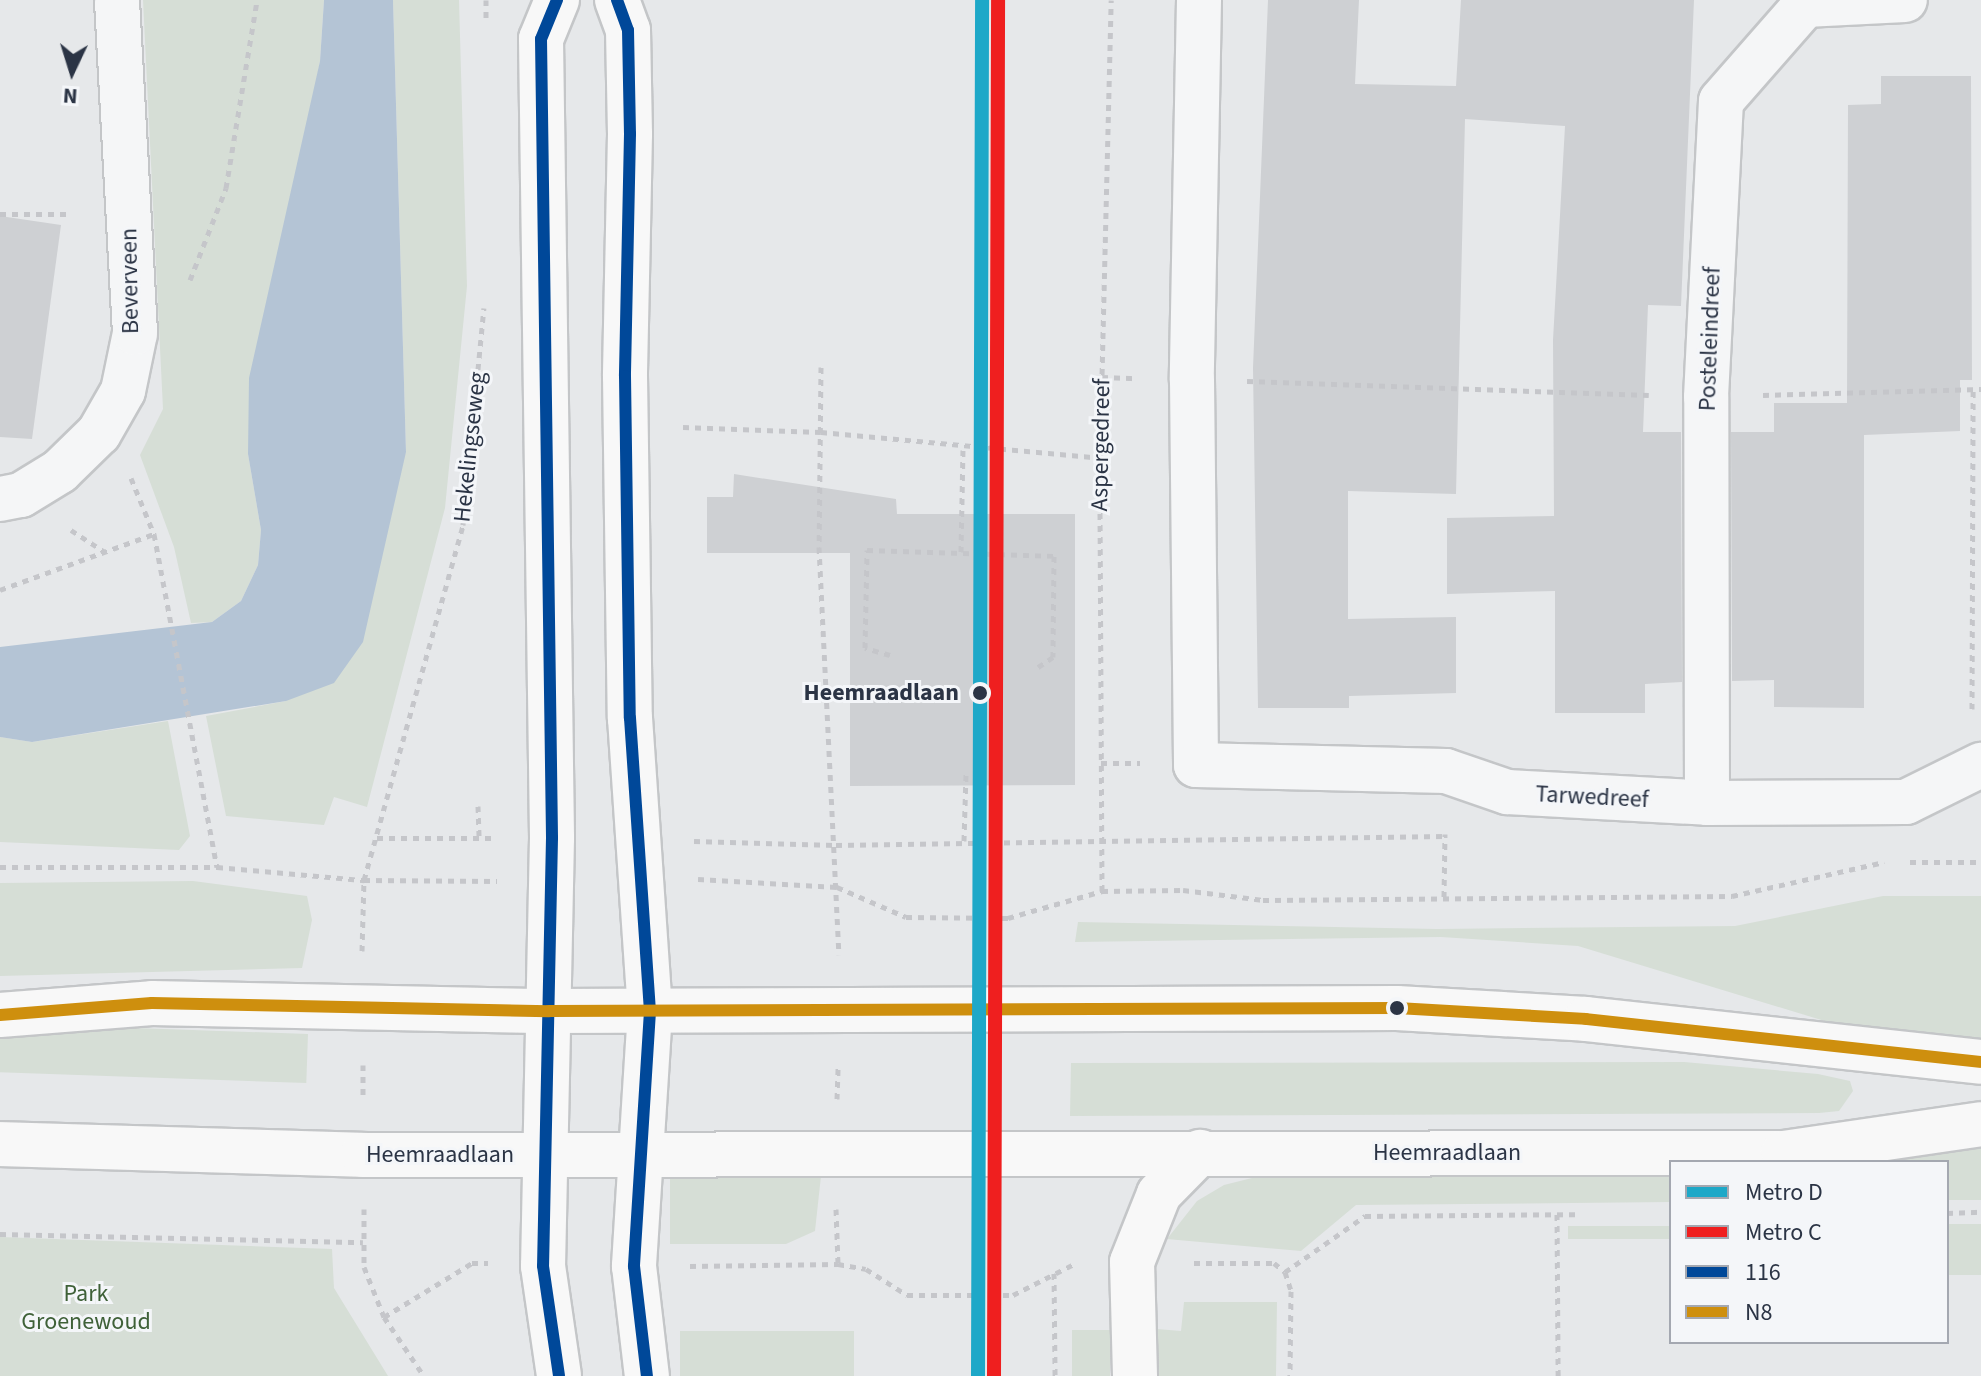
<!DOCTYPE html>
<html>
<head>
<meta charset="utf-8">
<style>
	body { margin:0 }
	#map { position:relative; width:1981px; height:1376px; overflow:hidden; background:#e6e8ea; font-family:"Source Sans 3",sans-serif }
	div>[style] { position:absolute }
	.green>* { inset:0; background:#d6ded6; transform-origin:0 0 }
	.water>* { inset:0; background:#b4c4d5 }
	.building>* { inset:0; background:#ced0d3 }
	.path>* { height:5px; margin-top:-2.5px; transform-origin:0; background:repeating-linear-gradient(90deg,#c5c6ca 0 6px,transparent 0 12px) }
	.roads { filter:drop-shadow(2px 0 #c4c6c8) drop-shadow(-2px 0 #c4c6c8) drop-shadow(0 2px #c4c6c8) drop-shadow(0 -2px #c4c6c8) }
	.street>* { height:44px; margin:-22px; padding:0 22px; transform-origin:22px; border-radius:22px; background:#f5f6f7 }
	.secondary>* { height:44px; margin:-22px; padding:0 22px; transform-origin:22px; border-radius:22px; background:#f8f8f8 }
	.bus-1>* { height:12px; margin:-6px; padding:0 6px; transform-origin:6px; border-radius:6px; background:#004899 }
	.bus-2>* { height:12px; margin:-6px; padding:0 6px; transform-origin:6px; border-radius:6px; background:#ce8f0e }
	.metro-1>* { height:14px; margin:-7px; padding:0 7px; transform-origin:7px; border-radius:7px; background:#1ea8c8 }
	.metro-2>* { height:14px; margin:-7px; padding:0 7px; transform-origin:7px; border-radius:7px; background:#ef1f1f }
	.dots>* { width:22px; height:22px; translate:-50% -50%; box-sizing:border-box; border:4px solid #f4f6f9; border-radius:50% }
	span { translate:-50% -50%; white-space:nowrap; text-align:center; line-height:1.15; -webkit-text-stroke:6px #f4f6f9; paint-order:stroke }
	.street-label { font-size:24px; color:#2b3445 }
	.stop-label { font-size:24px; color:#2b3445; font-weight:700 }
	.right { translate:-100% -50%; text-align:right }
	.park-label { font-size:24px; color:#3f6138 }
	.legend { position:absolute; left:1669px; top:1160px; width:280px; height:184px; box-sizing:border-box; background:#f4f6f9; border:2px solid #a4a8b1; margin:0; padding:10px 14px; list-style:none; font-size:24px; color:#2b3445 }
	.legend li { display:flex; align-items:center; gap:16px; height:40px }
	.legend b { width:40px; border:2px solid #a4a8b1 }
	.north { position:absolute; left:32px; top:32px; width:80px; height:80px; -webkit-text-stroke:6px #f4f6f9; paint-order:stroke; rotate:184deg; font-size:22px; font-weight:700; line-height:32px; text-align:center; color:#2b3445 }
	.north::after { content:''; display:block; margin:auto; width:28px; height:36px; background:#2b3445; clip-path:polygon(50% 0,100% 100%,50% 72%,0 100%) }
</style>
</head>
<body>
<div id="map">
	<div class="green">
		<i style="clip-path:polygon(143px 0,324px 0,320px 61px,248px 454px,261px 530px,258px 565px,241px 601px,212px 622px,191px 623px,174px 547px,140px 455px,163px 409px)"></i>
		<i style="clip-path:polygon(393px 0,459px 0,467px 286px,445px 508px,367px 807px,334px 797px,324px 825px,226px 816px,206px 716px,286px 701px,406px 452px)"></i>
		<i style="clip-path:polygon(168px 721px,190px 836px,179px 850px,0 842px,0 737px,32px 742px)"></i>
		<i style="clip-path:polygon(193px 881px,307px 896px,312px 920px,302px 968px,0 976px,0 883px)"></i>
		<i style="clip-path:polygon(1883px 896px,1981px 896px,1981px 1040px,1851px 1029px,1578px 946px,1441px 937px,1075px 942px,1078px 922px,1437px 929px,1735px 926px)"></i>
		<i style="left:308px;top:1034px;width:49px;height:308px;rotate:92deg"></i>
		<i style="clip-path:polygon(1684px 1062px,1818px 1074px,1850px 1081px,1853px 1091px,1839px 1111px,1819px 1113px,1070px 1116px,1071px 1063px)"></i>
		<i style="clip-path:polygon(1981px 1130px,1981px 1200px,1947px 1200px,1947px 1162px,1800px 1162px)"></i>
		<i style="clip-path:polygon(1671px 1174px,1671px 1202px,1356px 1205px,1301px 1251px,1167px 1239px,1197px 1201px,1224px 1185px,1264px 1175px)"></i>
		<i style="clip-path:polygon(670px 1176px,821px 1176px,815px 1231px,786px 1244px,670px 1244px)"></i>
		<i style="left:1947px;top:1224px;width:34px;height:51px"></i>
		<i style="left:1568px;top:1226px;width:103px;height:13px"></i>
		<i style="clip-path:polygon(0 1237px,332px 1249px,334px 1288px,388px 1376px,0 1376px)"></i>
		<i style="clip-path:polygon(1184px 1302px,1277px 1302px,1276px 1376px,1158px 1376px,1157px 1329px,1181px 1331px)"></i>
		<i style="left:1072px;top:1330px;width:38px;height:46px"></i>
		<i style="left:680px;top:1331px;width:174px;height:46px"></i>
	</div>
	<div class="water">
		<i style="clip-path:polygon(324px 0,393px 0,406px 452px,363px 642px,334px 683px,286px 701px,32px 742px,0 737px,0 647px,212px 622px,241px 601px,258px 565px,261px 530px,248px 454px,249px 378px,320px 61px)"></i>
	</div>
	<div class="building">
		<i style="clip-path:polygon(1268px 0,1359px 0,1355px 84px,1456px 86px,1461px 0,1694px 0,1681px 306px,1648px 305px,1643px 432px,1681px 432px,1682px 682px,1645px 684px,1645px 713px,1555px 713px,1555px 591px,1447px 594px,1447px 518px,1554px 516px,1553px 340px,1565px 126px,1465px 119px,1456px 494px,1348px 491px,1348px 619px,1456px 617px,1456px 693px,1349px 696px,1349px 708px,1258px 708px,1253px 368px)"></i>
		<i style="clip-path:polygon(1881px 76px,1971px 76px,1972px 380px,1960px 380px,1960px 431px,1864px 435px,1864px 708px,1774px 707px,1774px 680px,1732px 681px,1731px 432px,1774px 432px,1774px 403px,1847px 403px,1848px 105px,1881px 104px)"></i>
		<i style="clip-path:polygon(0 216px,61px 225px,32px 439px,0 437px)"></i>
		<i style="clip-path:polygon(734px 474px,896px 499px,897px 514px,1075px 514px,1075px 785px,850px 786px,850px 553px,707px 553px,707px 497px,733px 497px)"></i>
	</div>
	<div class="path">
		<i style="left:486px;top:0;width:18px;rotate:90deg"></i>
		<i style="left:0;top:214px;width:72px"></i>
		<i style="left:190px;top:280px;width:99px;rotate:-68.6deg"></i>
		<i style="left:226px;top:188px;width:191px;rotate:-80.6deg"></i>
		<i style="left:821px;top:367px;width:180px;rotate:90.6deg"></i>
		<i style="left:819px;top:547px;width:408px;rotate:87.2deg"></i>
		<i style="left:1102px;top:377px;width:35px;rotate:2deg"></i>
		<i style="left:1247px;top:381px;width:402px;rotate:2deg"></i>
		<i style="left:1763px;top:395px;width:218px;rotate:-1.6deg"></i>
		<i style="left:683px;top:427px;width:138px;rotate:2.1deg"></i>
		<i style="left:821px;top:432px;width:280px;rotate:5.3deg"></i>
		<i style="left:131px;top:478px;width:61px;rotate:67.7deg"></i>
		<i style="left:154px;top:534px;width:339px;rotate:79.3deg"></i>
		<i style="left:71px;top:530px;width:40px;rotate:32.9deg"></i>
		<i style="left:961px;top:552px;width:102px;rotate:-88.9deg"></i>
		<i style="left:0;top:590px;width:164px;rotate:-20deg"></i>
		<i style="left:890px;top:655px;width:26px;rotate:-164deg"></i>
		<i style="left:865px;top:648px;width:98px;rotate:-88.8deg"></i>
		<i style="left:867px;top:550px;width:187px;rotate:1.8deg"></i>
		<i style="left:1054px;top:556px;width:101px;rotate:90.6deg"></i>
		<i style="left:1053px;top:657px;width:18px;rotate:146deg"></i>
		<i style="left:1972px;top:709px;width:319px;rotate:-89.8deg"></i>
		<i style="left:1101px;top:763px;width:39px"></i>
		<i style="left:478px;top:806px;width:32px;rotate:88deg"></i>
		<i style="left:377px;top:838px;width:118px"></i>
		<i style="left:694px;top:841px;width:142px;rotate:1.6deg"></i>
		<i style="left:836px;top:845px;width:609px;rotate:-0.85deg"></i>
		<i style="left:964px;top:841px;width:67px;rotate:-88.3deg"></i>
		<i style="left:1910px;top:862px;width:71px"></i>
		<i style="left:0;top:867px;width:217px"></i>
		<i style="left:217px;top:867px;width:148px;rotate:5.1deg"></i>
		<i style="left:364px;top:880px;width:133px;rotate:0.4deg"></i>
		<i style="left:698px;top:879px;width:139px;rotate:3.3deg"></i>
		<i style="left:837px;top:887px;width:75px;rotate:23.5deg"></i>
		<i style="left:906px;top:917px;width:102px;rotate:0.6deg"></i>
		<i style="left:1008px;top:918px;width:98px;rotate:-16deg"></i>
		<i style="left:1102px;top:891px;width:81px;rotate:-0.7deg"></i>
		<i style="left:1183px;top:890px;width:81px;rotate:7.1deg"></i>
		<i style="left:1263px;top:900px;width:469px;rotate:-0.5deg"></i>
		<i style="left:1732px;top:896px;width:156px;rotate:-12.6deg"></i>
		<i style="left:1102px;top:891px;width:433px;rotate:-90.3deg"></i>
		<i style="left:1100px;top:458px;width:458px;rotate:-88.6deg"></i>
		<i style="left:1444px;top:897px;width:63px;rotate:-89.1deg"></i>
		<i style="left:362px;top:951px;width:71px;rotate:-88.4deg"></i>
		<i style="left:364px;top:880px;width:369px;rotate:-74.4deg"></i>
		<i style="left:463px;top:525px;width:218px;rotate:-84.5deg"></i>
		<i style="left:363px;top:1065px;width:34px;rotate:90deg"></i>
		<i style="left:837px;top:1099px;width:34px;rotate:-88deg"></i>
		<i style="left:364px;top:1209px;width:58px;rotate:90deg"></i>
		<i style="left:364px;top:1267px;width:54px;rotate:68.2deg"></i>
		<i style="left:384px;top:1317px;width:71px;rotate:55.9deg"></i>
		<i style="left:836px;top:1209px;width:55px;rotate:87.9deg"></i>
		<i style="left:1947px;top:1213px;width:34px;rotate:-2deg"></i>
		<i style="left:1557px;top:1214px;width:162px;rotate:89.6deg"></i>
		<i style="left:0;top:1234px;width:363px;rotate:1.3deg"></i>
		<i style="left:1194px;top:1263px;width:80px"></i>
		<i style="left:1274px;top:1263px;width:14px;rotate:39deg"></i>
		<i style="left:1285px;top:1272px;width:20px;rotate:72deg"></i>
		<i style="left:1291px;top:1291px;width:85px;rotate:90.7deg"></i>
		<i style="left:690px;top:1266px;width:148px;rotate:-0.8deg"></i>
		<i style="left:838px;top:1264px;width:28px;rotate:10deg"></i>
		<i style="left:866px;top:1269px;width:49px;rotate:32.4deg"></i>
		<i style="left:907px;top:1295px;width:106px"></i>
		<i style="left:1013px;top:1295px;width:71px;rotate:-26.9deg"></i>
		<i style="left:1285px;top:1272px;width:98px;rotate:-35deg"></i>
		<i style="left:1365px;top:1216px;width:213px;rotate:-0.5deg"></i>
		<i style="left:1054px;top:1273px;width:103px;rotate:89.4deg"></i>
		<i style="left:384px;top:1317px;width:103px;rotate:-31.5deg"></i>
		<i style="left:472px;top:1263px;width:16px"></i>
	</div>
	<div class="roads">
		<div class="street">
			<i style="left:1199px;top:0;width:380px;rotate:91.1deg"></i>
			<i style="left:1192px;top:380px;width:385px;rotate:89.4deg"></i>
			<i style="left:1196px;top:765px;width:250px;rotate:1.4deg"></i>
			<i style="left:1446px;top:771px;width:65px;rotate:19deg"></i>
			<i style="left:1507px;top:792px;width:200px;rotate:3.1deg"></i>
			<i style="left:1707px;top:803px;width:199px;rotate:-0.3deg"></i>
			<i style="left:1906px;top:802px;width:84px;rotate:-26.3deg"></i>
			<i style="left:0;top:499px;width:21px;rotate:-11deg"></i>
			<i style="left:21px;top:495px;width:46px;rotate:-31.6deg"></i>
			<i style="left:60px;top:471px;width:54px;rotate:-44.3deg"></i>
			<i style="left:99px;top:433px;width:48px;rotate:-60.3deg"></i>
			<i style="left:123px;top:391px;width:59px;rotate:-78.3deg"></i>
			<i style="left:135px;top:333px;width:333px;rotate:-93.1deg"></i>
			<i style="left:1707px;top:803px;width:406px;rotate:-90.1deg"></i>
			<i style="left:1706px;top:397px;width:296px;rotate:-87.1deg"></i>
			<i style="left:1721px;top:101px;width:128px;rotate:-48.8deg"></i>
			<i style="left:1805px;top:5px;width:100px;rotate:-2.9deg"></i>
		</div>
		<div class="secondary">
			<i style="left:557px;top:0;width:42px;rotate:112.3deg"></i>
			<i style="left:541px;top:39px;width:799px;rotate:89.21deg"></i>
			<i style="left:552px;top:838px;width:428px;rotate:91.2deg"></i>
			<i style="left:543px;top:1266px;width:111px;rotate:81.7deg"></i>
			<i style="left:617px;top:0;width:32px;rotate:70deg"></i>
			<i style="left:628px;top:30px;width:104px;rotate:88.9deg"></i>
			<i style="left:630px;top:134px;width:242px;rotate:91.2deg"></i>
			<i style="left:625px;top:376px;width:342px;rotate:89.2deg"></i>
			<i style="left:630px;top:718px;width:294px;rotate:86.1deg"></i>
			<i style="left:650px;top:1011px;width:256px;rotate:93.6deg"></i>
			<i style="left:634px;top:1266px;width:111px;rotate:83.3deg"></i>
			<i style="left:0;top:1015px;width:152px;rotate:-4.5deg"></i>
			<i style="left:152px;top:1003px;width:397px;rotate:1.2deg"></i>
			<i style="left:549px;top:1011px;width:848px;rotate:-0.2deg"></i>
			<i style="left:1397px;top:1008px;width:189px;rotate:3.3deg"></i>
			<i style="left:1586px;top:1019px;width:397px;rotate:6.2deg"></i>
			<i style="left:0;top:1144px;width:363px;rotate:1.7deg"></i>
			<i style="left:363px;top:1155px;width:1420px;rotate:-0.08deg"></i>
			<i style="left:1783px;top:1153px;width:200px;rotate:-8.3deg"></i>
			<i style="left:1135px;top:1376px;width:114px;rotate:-91.5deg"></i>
			<i style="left:1132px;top:1262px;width:73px;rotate:-68.3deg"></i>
			<i style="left:1159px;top:1194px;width:59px;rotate:-45.7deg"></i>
		</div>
	</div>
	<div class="bus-1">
		<i style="left:557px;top:0;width:42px;rotate:112.3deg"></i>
		<i style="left:541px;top:39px;width:799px;rotate:89.21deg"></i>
		<i style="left:552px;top:838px;width:428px;rotate:91.2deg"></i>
		<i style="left:543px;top:1266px;width:111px;rotate:81.7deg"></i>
		<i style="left:617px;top:0;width:32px;rotate:70deg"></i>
		<i style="left:628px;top:30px;width:104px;rotate:88.9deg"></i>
		<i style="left:630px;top:134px;width:242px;rotate:91.2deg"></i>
		<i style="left:625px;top:376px;width:342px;rotate:89.2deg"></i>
		<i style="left:630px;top:718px;width:294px;rotate:86.1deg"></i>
		<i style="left:650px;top:1011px;width:256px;rotate:93.6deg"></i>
		<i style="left:634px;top:1266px;width:111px;rotate:83.3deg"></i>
	</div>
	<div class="bus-2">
		<i style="left:0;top:1015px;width:152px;rotate:-4.5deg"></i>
		<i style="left:152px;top:1003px;width:397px;rotate:1.2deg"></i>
		<i style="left:549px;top:1011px;width:848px;rotate:-0.2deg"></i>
		<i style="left:1397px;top:1008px;width:189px;rotate:3.3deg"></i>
		<i style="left:1586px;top:1019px;width:397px;rotate:6.2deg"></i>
	</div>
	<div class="metro-1">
		<i style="left:978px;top:1376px;width:1376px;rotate:-89.83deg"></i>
	</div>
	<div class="metro-2">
		<i style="left:994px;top:1376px;width:1376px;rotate:-89.83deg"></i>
	</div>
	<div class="dots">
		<i style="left:980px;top:693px;background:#2b3445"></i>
		<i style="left:1397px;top:1008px;background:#2b3445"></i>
	</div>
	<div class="street-label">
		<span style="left:130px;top:281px;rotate:-91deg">Beverveen</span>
		<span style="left:1710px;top:339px;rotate:-88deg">Posteleindreef</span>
		<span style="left:1101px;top:445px;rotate:-89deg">Aspergedreef</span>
		<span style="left:470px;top:447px;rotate:-84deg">Hekelingseweg</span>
		<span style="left:1592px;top:797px;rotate:3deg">Tarwedreef</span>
		<span style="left:1447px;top:1153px">Heemraadlaan</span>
		<span style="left:440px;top:1155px">Heemraadlaan</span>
	</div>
	<div class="stop-label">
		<span class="right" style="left:959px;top:693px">Heemraadlaan</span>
	</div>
	<div class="park-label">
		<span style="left:86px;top:1308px">Park<br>Groenewoud</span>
	</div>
	<ul class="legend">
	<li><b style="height:10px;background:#1ea8c8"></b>Metro D</li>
	<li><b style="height:10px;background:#ef1f1f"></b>Metro C</li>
	<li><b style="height:10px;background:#004899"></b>116</li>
	<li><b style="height:10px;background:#ce8f0e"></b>N8</li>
	</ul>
	<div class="north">N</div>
</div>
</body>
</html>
